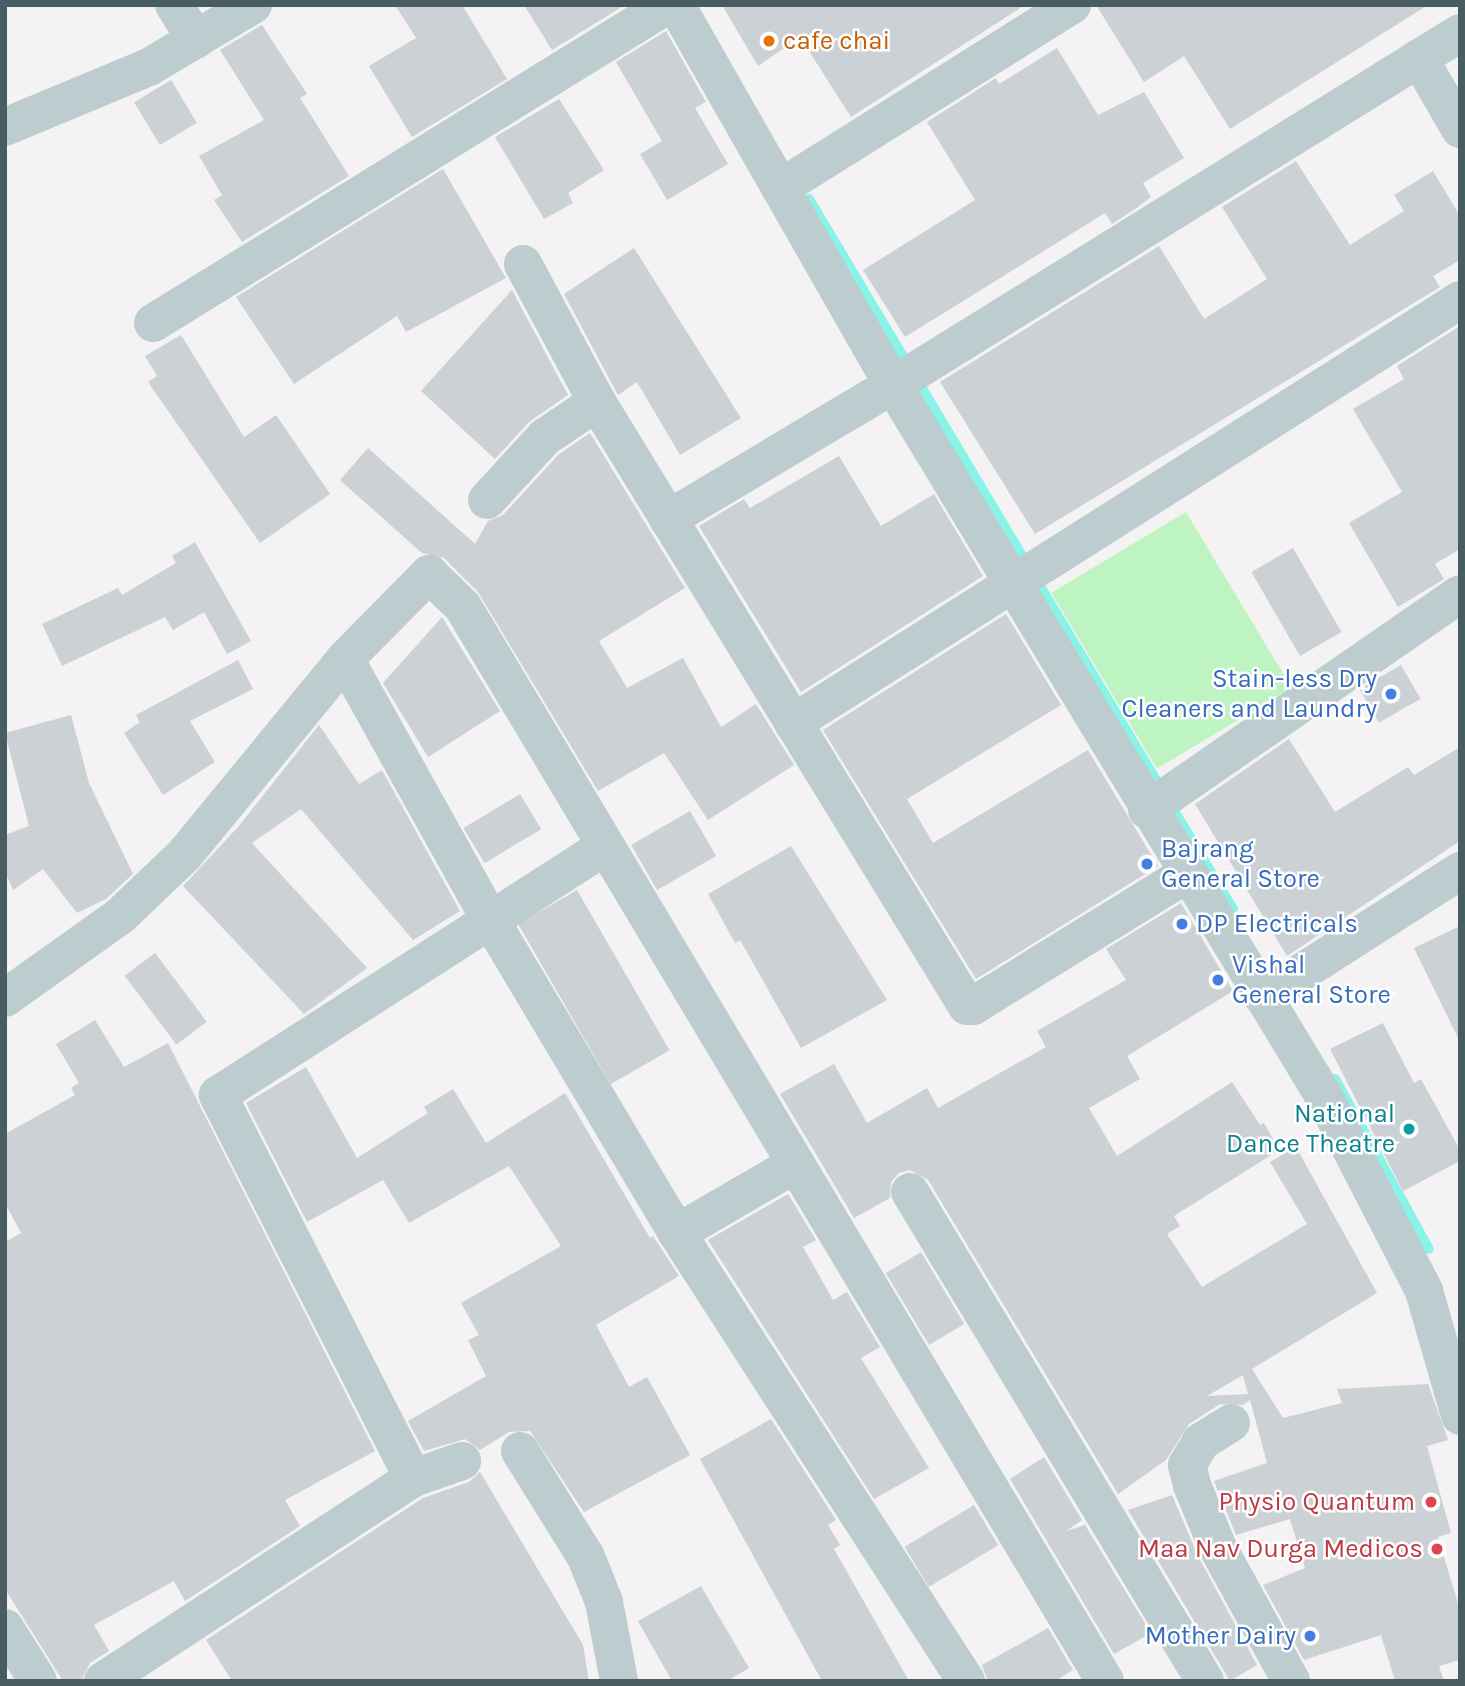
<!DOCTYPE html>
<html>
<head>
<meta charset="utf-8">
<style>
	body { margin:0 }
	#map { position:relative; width:1465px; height:1686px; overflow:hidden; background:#f4f2f2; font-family:Karla,sans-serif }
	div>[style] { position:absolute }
	.green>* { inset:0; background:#bef3c2; transform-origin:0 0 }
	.stream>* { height:10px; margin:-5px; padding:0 5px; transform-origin:5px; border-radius:5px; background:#89f3e7 }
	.building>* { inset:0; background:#cbd1d4; transform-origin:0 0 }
	.minor>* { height:38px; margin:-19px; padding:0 19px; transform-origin:19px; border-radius:19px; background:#bccccf }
	.dots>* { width:19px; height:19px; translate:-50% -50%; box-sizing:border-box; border:4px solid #fff; border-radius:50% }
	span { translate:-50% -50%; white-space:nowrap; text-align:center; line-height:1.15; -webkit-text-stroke:5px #fff; paint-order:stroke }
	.food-label { font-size:26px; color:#c56008 }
	.left { translate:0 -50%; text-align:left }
	.shop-label { font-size:26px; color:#366cbe }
	.right { translate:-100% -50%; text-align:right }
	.culture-label { font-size:26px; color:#0d838f }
	.health-label { font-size:26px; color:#be3a42 }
	.frame { position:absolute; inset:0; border:7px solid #485d61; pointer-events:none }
</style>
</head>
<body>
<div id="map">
	<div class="green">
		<i style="left:1186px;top:512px;width:205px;height:157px;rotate:59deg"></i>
	</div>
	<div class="stream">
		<i style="left:809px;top:199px;width:827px;rotate:59.16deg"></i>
		<i style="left:1335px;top:1079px;width:194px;rotate:61.1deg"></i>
	</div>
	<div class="building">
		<i style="clip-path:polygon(395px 5px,462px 5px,507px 79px,412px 137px,369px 66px,416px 38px)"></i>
		<i style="clip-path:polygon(524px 5px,625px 5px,552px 50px)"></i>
		<i style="clip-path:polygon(722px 5px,1025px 5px,851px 117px,800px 37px,758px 66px)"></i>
		<i style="clip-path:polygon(1096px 5px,1428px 5px,1230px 129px,1184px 56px,1144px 82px)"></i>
		<i style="clip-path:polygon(262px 25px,307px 94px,300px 98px,349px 176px,242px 242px,214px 200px,222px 195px,199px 156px,264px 120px,220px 50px)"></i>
		<i style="clip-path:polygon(666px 31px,706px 102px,695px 108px,728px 164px,667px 200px,640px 154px,662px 141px,616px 62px)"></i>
		<i style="clip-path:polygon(1057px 48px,1098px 115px,1144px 92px,1184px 158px,1143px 183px,1151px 197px,1135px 209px,1112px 224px,1105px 213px,905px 337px,863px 270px,975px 200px,927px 122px,996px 78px,999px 84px)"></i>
		<i style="left:171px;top:80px;width:50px;height:43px;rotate:59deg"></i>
		<i style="clip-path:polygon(559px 99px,604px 170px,568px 193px,573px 203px,544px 219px,495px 137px)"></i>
		<i style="clip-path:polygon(1296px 161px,1350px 245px,1404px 211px,1394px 195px,1433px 171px,1460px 216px,1460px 260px,1433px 276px,1440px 287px,1035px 534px,940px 382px,1159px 246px,1204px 319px,1267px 279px,1222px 207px)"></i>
		<i style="clip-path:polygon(443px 169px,506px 278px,406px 332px,397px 316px,294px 384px,236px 297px)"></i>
		<i style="clip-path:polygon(634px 248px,741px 418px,680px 455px,637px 382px,618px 395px,564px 294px)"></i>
		<i style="clip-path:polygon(512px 290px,568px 395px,529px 422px,495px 459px,421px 391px)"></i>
		<i style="clip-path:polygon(1460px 326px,1460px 549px,1435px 564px,1444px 579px,1398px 607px,1349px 523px,1402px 492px,1353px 409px,1404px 379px,1397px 366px)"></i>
		<i style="clip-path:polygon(181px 335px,244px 437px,276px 415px,330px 494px,260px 543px,148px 382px,157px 376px,145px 356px)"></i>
		<i style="clip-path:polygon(590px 433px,685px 588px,599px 641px,627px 688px,683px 658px,721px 727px,756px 704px,794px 765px,708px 820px,664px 753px,598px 791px,478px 592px,444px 558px,422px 553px,340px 480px,368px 448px,475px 544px,488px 521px,503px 515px,559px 454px)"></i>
		<i style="clip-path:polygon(839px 456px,881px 526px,934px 494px,983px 576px,801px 692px,699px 526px,744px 499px,750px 508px)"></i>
		<i style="clip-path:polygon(195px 542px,251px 641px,227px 654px,204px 612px,173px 630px,165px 617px,62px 666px,42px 624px,118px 588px,122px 595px,176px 563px,172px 556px)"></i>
		<i style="left:1293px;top:548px;width:97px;height:48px;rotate:60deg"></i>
		<i style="clip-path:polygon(1006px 614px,1061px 705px,907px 799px,933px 843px,1088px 750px,1158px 866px,976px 979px,823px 730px)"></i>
		<i style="clip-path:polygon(442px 617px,500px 711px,428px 757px,383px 683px)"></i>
		<i style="clip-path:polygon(238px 660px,253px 689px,190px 721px,215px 762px,163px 795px,124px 733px,140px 722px,136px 715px)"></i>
		<i style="left:1401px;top:665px;width:39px;height:48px;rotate:60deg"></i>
		<i style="clip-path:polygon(71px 715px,89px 783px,133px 874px,106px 899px,77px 913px,43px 869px,13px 890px,5px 872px,5px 835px,29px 826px,5px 733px)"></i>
		<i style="clip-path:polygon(319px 725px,359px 784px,382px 770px,460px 911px,413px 940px,301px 809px,252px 843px,367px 968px,304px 1014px,183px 886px,238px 827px)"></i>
		<i style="clip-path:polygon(1289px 739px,1335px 812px,1408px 767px,1414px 775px,1460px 747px,1460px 841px,1287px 956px,1195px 804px)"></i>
		<i style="left:520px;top:794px;width:41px;height:66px;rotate:59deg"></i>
		<i style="left:690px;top:811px;width:52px;height:68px;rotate:60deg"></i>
		<i style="clip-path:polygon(791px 846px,887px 1000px,801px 1048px,740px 940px,735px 943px,708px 894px)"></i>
		<i style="left:577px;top:890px;width:185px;height:68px;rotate:60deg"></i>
		<i style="clip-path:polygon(evenodd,1181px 903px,1233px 991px,1127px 1056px,1140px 1079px,1089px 1108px,1117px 1156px,1232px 1082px,1260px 1125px,1264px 1123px,1279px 1150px,1174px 1216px,1180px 1226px,1167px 1234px,1202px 1287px,1307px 1224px,1270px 1162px,1296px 1147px,1377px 1293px,1252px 1369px,1283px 1418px,1342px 1403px,1337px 1389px,1428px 1384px,1448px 1440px,1427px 1446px,1451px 1533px,1438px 1537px,1460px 1610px,1460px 1660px,1439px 1666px,1444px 1681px,1395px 1681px,1381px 1635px,1304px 1660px,1263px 1585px,1305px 1568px,1290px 1519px,1236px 1535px,1214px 1481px,1267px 1463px,1250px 1400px,1243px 1405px,1220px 1404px,1189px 1424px,1166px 1460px,1118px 1494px,928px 1180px,910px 1170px,899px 1173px,891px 1182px,890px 1198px,854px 1218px,780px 1094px,834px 1064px,867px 1123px,927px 1088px,938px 1108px,1046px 1047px,1037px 1031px,1126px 980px,1106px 949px,1181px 903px,1243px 1375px,1248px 1394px,1207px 1396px,1243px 1375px)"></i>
		<i style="clip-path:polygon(1460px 926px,1460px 1042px,1414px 948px)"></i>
		<i style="left:155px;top:953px;width:86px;height:38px;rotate:53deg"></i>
		<i style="clip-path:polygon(95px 1020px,124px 1067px,168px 1043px,375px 1451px,285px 1500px,300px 1526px,185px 1601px,174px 1581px,94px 1625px,109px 1651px,90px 1663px,81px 1681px,63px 1681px,5px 1589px,5px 1242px,21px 1233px,5px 1203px,5px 1134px,75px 1095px,71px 1088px,79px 1083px,56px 1044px)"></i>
		<i style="clip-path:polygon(1383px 1023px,1414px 1083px,1421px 1079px,1460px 1150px,1460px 1161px,1403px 1191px,1330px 1049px)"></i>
		<i style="clip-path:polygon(306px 1067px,357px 1158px,428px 1113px,424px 1107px,453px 1089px,486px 1143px,565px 1093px,650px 1238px,653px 1236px,679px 1276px,596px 1325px,629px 1387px,647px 1377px,690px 1455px,584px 1512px,530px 1431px,509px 1432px,480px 1450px,465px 1439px,424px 1451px,408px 1421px,486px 1376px,468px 1340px,479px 1335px,461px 1303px,561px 1246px,509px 1166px,409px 1223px,383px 1180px,307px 1222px,246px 1103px)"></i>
		<i style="clip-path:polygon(788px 1194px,816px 1240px,803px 1247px,833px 1300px,847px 1292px,880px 1347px,861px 1358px,929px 1468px,874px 1499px,708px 1240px)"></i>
		<i style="left:921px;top:1252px;width:84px;height:41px;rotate:59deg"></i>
		<i style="clip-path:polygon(771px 1419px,836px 1520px,828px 1525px,840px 1545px,834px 1549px,909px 1681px,822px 1681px,700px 1459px)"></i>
		<i style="clip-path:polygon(1044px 1457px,1082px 1520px,1066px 1531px,1085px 1525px,1151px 1633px,1114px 1654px,1010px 1479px)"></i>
		<i style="clip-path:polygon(480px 1472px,583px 1645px,589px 1681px,232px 1681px,206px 1640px,423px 1498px,469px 1482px)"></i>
		<i style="clip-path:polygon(1172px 1495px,1199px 1558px,1257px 1665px,1230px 1681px,1128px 1510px)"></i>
		<i style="left:974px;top:1505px;width:47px;height:81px;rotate:59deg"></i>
		<i style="clip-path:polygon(701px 1586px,749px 1668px,727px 1681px,672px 1681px,638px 1621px)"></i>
		<i style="clip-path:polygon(1048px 1628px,1073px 1670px,1055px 1681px,988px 1681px,982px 1665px)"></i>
	</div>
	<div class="minor">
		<i style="left:174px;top:5px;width:41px;rotate:57.8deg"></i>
		<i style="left:676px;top:5px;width:438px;rotate:60.3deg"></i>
		<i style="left:893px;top:385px;width:828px;rotate:58.79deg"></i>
		<i style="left:1322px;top:1093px;width:223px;rotate:62.7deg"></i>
		<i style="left:1424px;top:1291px;width:130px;rotate:73.9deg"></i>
		<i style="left:1419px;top:58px;width:82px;rotate:60deg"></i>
		<i style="left:5px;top:127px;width:156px;rotate:-22.6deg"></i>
		<i style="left:149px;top:67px;width:121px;rotate:-30.8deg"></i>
		<i style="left:780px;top:188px;width:345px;rotate:-32.1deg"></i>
		<i style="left:523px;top:264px;width:157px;rotate:61.8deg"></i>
		<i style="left:597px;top:402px;width:708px;rotate:58.51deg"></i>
		<i style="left:967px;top:1006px;width:6px"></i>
		<i style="left:973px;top:1006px;width:253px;rotate:-31.7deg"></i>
		<i style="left:153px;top:323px;width:604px;rotate:-31.74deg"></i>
		<i style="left:487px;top:500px;width:86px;rotate:-47.4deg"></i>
		<i style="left:545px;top:437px;width:63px;rotate:-33.9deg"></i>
		<i style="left:668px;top:519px;width:262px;rotate:-30.8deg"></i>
		<i style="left:893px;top:385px;width:667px;rotate:-31.83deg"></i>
		<i style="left:345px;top:659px;width:300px;rotate:60.9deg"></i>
		<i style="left:491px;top:921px;width:363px;rotate:59.2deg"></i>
		<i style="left:677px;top:1233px;width:533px;rotate:57.17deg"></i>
		<i style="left:793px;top:723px;width:790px;rotate:-32.38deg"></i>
		<i style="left:1147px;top:810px;width:380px;rotate:-34.6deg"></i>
		<i style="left:1263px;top:997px;width:234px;rotate:-32.6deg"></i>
		<i style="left:5px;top:998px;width:141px;rotate:-35.5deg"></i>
		<i style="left:120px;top:916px;width:90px;rotate:-43.6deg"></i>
		<i style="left:185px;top:854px;width:252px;rotate:-50.6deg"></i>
		<i style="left:345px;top:659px;width:120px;rotate:-45.3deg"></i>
		<i style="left:429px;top:574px;width:47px;rotate:44.1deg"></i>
		<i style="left:463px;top:607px;width:1251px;rotate:59.13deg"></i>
		<i style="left:910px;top:1192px;width:571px;rotate:58.9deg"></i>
		<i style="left:677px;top:1233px;width:135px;rotate:-30.2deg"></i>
		<i style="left:1231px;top:1423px;width:36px;rotate:148deg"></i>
		<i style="left:1201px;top:1442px;width:27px;rotate:121deg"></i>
		<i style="left:1187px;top:1465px;width:21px;rotate:76deg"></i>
		<i style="left:1192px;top:1485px;width:68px;rotate:67.6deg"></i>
		<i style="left:1218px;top:1548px;width:152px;rotate:61.2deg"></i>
		<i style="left:520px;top:1451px;width:125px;rotate:58.1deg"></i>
		<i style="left:586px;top:1557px;width:48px;rotate:68.2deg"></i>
		<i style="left:604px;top:1602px;width:80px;rotate:79.2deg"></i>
		<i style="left:413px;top:1478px;width:52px;rotate:-19.1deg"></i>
		<i style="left:5px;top:1628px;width:62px;rotate:58.1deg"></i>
		<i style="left:103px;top:1681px;width:371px;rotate:-33.2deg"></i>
		<i style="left:413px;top:1478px;width:430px;rotate:-117deg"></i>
		<i style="left:218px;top:1095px;width:459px;rotate:-32.7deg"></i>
	</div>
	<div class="dots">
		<i style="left:769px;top:41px;background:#e8710a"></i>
		<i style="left:1391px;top:694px;background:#3f7fe0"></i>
		<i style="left:1147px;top:864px;background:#3f7fe0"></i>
		<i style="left:1182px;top:924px;background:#3f7fe0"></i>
		<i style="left:1218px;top:980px;background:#3f7fe0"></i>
		<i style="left:1409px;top:1129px;background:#0f9aa8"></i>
		<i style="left:1431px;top:1502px;background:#e0444e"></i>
		<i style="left:1437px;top:1549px;background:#e0444e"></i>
		<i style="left:1310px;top:1636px;background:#3f7fe0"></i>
	</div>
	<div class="food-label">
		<span class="left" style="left:783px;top:41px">cafe chai</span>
	</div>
	<div class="shop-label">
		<span class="right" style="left:1377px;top:694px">Stain-less Dry<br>Cleaners and Laundry</span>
		<span class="left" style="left:1161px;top:864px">Bajrang<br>General Store</span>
		<span class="left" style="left:1196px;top:924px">DP Electricals</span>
		<span class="left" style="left:1232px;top:980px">Vishal<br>General Store</span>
		<span class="right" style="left:1296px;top:1636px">Mother Dairy</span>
	</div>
	<div class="culture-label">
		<span class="right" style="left:1395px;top:1129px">National<br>Dance Theatre</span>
	</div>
	<div class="health-label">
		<span class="right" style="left:1415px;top:1502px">Physio Quantum</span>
		<span class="right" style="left:1423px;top:1549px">Maa Nav Durga Medicos</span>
	</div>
	<div class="frame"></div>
</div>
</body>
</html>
